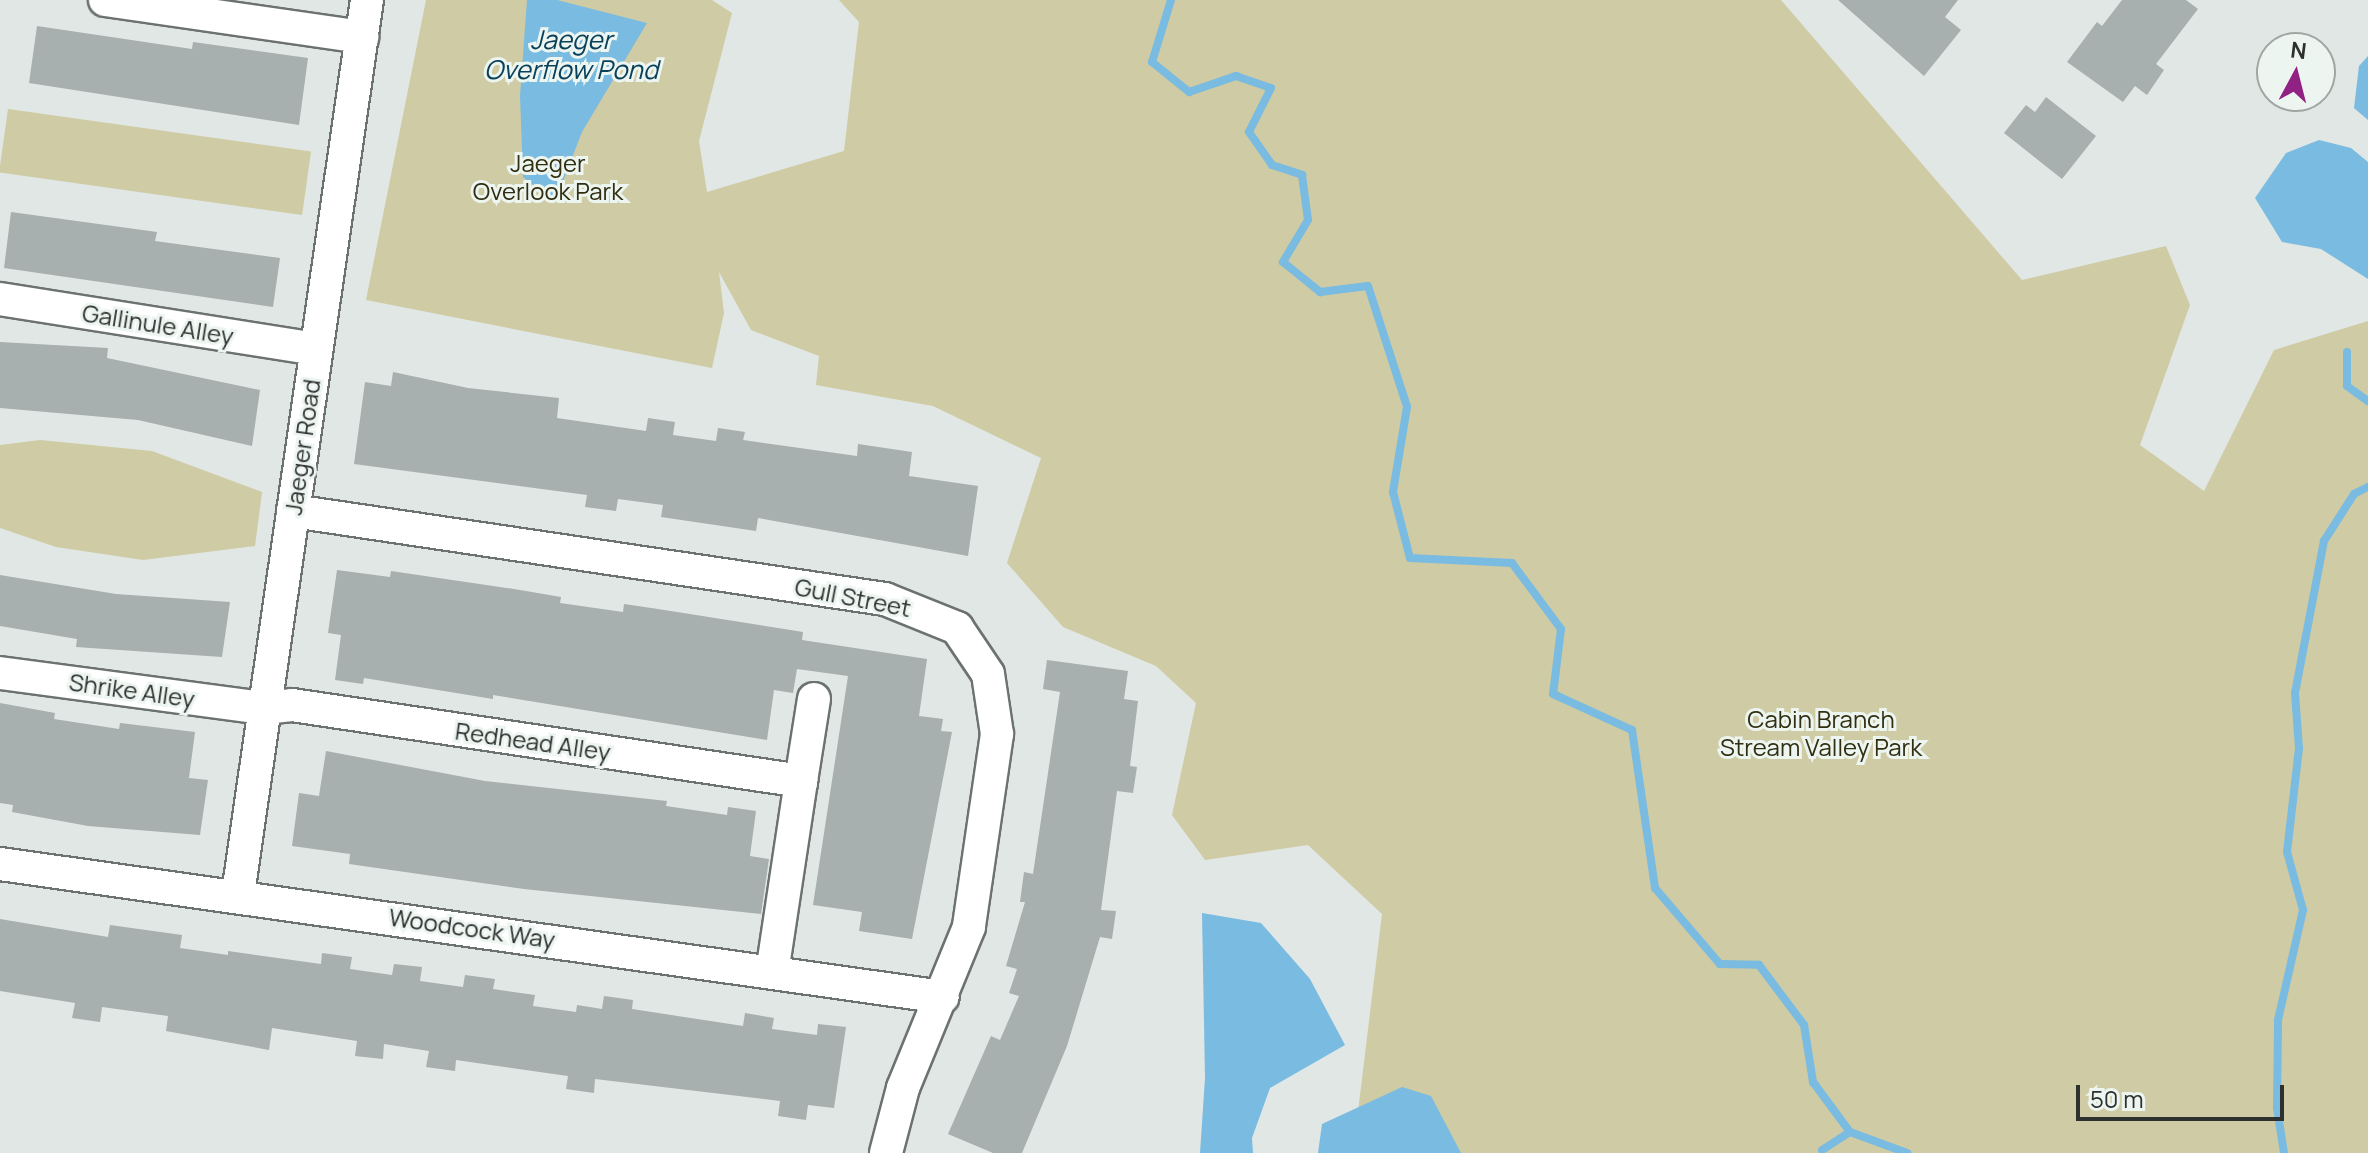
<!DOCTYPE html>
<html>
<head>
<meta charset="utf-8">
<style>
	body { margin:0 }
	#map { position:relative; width:2368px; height:1153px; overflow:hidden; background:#e0e7e4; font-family:Manrope,sans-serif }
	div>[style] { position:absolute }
	.green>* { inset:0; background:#cfcba4; transform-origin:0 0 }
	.water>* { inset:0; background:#7abbe1 }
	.stream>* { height:8px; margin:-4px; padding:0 4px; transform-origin:4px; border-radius:4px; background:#7abbe1 }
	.building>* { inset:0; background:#a7afaf }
	.roads { filter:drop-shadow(2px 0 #6c7270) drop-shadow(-2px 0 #6c7270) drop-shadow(0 2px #6c7270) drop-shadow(0 -2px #6c7270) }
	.minor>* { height:32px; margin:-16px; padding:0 16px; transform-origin:16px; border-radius:16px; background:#fff }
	span { translate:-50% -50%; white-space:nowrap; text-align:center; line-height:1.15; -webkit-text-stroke:6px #edf5f1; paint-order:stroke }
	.park-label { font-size:24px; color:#322e10 }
	.street-label { font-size:24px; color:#2d302f }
	.water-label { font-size:26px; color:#09405a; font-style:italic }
	.north { position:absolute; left:2256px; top:32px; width:80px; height:80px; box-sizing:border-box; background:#edf5f1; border:2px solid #a0a6a3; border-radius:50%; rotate:7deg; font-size:22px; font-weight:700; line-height:32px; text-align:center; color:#2d302f }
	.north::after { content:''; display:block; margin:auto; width:28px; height:36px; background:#912283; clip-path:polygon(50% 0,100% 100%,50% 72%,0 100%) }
	.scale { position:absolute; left:2076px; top:1085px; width:208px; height:36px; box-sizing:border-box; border:4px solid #2d302f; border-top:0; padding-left:10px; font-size:24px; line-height:28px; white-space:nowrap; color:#2d302f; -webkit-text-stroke:6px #edf5f1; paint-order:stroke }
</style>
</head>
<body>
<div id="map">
	<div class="green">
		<i style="clip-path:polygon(426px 0,712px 0,732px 13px,699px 141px,707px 192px,844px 151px,859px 22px,839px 0,1781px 0,2022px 280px,2166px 246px,2190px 305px,2140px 445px,2204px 491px,2274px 350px,2368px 321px,2368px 1153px,1353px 1153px,1382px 914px,1308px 845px,1205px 860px,1172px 815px,1196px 703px,1156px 666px,1063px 627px,1007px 563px,1041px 458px,933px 406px,816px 385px,819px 356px,751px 330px,719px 272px,724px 313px,712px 368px,366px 300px)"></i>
		<i style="left:8px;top:109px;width:306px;height:64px;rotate:8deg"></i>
		<i style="clip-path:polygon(40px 440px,152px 451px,262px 492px,255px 546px,143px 560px,56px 547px,0 528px,0 445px)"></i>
	</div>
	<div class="water">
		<i style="clip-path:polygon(527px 0,557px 0,647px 23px,582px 132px,555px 202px,523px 177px,520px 96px)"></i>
		<i style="clip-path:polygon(2368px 56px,2368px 120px,2354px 108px,2359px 66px)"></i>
		<i style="clip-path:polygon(2319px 140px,2351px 148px,2368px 162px,2368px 279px,2321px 249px,2282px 242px,2255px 198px,2286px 153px)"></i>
		<i style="clip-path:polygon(1202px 913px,1261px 923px,1310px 979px,1345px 1045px,1270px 1088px,1252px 1138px,1253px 1153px,1200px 1153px,1205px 1078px)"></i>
		<i style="clip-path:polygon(1402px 1087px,1431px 1096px,1461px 1153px,1318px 1153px,1322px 1124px)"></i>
	</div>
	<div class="stream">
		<i style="left:1171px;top:0;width:65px;rotate:107deg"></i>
		<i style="left:1152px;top:62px;width:48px;rotate:39deg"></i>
		<i style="left:1189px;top:92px;width:50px;rotate:-18.8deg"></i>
		<i style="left:1236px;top:76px;width:37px;rotate:19deg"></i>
		<i style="left:1271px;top:88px;width:49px;rotate:116.6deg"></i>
		<i style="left:1249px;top:132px;width:40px;rotate:55.1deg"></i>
		<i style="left:1272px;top:165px;width:32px;rotate:18deg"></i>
		<i style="left:1302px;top:175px;width:45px;rotate:82.4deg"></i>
		<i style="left:1308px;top:220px;width:49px;rotate:120.8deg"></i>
		<i style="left:1283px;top:262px;width:48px;rotate:39deg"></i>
		<i style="left:1320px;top:292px;width:48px;rotate:-7.1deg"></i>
		<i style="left:1368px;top:286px;width:127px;rotate:72.1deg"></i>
		<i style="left:1407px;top:407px;width:86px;rotate:99.4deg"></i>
		<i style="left:1393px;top:492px;width:68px;rotate:75.6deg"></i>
		<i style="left:1410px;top:558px;width:102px;rotate:2.8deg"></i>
		<i style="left:1512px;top:563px;width:82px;rotate:53.4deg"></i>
		<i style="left:1561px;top:629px;width:65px;rotate:97deg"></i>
		<i style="left:1553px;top:694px;width:87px;rotate:24.5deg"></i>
		<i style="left:1632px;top:730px;width:160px;rotate:81.7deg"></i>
		<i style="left:1655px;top:888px;width:100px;rotate:49.5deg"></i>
		<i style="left:1720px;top:964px;width:39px;rotate:1deg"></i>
		<i style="left:1759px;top:965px;width:75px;rotate:53.1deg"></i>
		<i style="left:1804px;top:1025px;width:58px;rotate:81deg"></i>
		<i style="left:1813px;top:1082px;width:62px;rotate:53.5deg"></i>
		<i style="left:1850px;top:1132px;width:61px;rotate:20.2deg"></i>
		<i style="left:2347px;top:352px;width:34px;rotate:90deg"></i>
		<i style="left:2347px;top:386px;width:26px;rotate:36deg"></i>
		<i style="left:1822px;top:1150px;width:33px;rotate:-33deg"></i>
		<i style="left:2284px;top:1153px;width:46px;rotate:-98.8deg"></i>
		<i style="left:2277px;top:1108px;width:88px;rotate:-89.3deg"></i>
		<i style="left:2278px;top:1020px;width:113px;rotate:-77.2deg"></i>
		<i style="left:2303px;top:910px;width:60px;rotate:-105.4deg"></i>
		<i style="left:2287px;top:852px;width:105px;rotate:-83.4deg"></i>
		<i style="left:2299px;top:748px;width:55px;rotate:-94.2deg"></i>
		<i style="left:2295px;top:693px;width:155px;rotate:-79.2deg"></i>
		<i style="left:2324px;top:541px;width:56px;rotate:-57.4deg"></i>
		<i style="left:2354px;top:494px;width:16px;rotate:-27deg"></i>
	</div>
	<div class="building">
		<i style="clip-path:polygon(1838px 0,1958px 0,1945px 17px,1961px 30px,1924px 76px)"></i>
		<i style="clip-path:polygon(2122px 0,2186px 0,2198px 9px,2156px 64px,2164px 70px,2147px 95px,2135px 86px,2123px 102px,2067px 62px,2097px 22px,2102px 26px)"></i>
		<i style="clip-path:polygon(37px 26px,192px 49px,193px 42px,308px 58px,299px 125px,29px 83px)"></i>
		<i style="clip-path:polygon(2046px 97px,2096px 136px,2062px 179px,2004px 133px,2026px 105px,2035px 112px)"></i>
		<i style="clip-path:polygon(11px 212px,157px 232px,155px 241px,280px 258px,273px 307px,4px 268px)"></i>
		<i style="clip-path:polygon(0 342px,108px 348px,107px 358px,260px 390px,252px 446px,138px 420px,0 408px)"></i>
		<i style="clip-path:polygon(393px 372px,468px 388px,559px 398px,557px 418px,646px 431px,648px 418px,675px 422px,673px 435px,716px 441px,718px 428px,745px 432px,743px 440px,857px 456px,858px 444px,912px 452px,909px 476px,978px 486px,968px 556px,758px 518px,756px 531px,661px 517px,663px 505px,618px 499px,616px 511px,585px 507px,587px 495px,354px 464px,365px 382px,391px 386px)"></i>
		<i style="clip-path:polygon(337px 570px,390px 577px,391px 571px,514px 589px,561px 597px,560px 603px,623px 612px,624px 604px,658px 609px,803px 632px,802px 640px,927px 659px,919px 716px,943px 719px,941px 731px,952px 732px,912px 939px,859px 931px,862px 912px,813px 905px,848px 676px,797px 669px,793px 693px,774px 690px,767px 740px,493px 695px,493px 699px,364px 678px,363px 684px,335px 680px,341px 635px,328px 633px)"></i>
		<i style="clip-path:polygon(0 575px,116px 594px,230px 602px,222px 657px,76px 647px,77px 639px,0 626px)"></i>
		<i style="clip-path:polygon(1047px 660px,1128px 671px,1124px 699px,1138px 701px,1130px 766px,1137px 767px,1133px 793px,1117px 791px,1101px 910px,1116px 911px,1112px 939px,1100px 937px,1067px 1046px,1022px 1153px,993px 1153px,948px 1134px,991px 1036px,1000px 1040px,1019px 996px,1009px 993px,1017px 969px,1006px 966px,1025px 902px,1020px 902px,1024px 872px,1033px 874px,1060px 692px,1043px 689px)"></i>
		<i style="clip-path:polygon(0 703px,55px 713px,54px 719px,119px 729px,120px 723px,195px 732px,189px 778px,208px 780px,200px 835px,88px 826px,12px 812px,13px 805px,0 803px)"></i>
		<i style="clip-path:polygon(326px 751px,485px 781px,667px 801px,666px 806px,727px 815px,728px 807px,756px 811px,750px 856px,769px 859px,761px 914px,524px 889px,349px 864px,350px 854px,292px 846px,299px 793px,319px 796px)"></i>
		<i style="clip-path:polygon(0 919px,108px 937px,110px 925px,182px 935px,180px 948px,228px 955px,228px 951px,321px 964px,322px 953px,352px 957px,350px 969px,392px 975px,394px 964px,422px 967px,420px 981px,463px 987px,465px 975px,495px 979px,493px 989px,535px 995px,533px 1006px,576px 1012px,577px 1005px,602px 1009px,604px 996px,633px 1000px,632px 1009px,743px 1026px,745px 1013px,774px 1018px,772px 1029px,817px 1035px,818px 1024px,846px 1027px,834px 1108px,808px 1105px,806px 1120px,778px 1116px,780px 1101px,595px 1079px,594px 1093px,566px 1089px,568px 1076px,456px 1060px,455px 1071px,426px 1067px,429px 1051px,384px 1044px,383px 1059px,355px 1056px,357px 1041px,272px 1028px,269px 1050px,166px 1031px,168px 1016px,102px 1007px,100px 1022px,72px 1018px,75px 1003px,0 991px)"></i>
	</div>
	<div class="roads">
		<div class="minor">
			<i style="left:105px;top:0;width:260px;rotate:8.2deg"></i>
			<i style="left:0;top:299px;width:320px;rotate:9deg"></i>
			<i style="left:293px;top:511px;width:599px;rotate:8.46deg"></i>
			<i style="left:885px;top:599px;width:78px;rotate:21.9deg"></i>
			<i style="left:957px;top:628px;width:55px;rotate:56deg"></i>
			<i style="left:988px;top:674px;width:61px;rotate:81.5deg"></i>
			<i style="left:997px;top:734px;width:195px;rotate:98.3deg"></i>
			<i style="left:969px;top:927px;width:174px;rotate:112.3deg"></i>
			<i style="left:903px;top:1088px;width:67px;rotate:104.7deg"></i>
			<i style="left:0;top:673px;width:266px;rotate:7.6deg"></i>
			<i style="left:264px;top:708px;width:28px;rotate:-6deg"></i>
			<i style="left:292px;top:705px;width:515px;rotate:8.49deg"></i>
			<i style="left:801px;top:781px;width:193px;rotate:98.6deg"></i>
			<i style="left:801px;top:781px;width:83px;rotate:-81deg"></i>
			<i style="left:0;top:864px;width:952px;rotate:8.03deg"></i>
			<i style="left:238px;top:894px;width:903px;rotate:-81.79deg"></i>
		</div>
	</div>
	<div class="park-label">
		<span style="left:548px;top:177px">Jaeger<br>Overlook Park</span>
		<span style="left:1821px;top:733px">Cabin Branch<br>Stream Valley Park</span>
	</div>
	<div class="street-label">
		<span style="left:158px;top:324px;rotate:9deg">Gallinule Alley</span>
		<span style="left:302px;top:447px;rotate:-82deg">Jaeger Road</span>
		<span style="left:853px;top:597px;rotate:11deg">Gull Street</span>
		<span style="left:132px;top:690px;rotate:8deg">Shrike Alley</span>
		<span style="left:533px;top:741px;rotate:8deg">Redhead Alley</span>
		<span style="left:472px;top:928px;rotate:8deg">Woodcock Way</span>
	</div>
	<div class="water-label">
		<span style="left:571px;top:55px">Jaeger<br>Overflow Pond</span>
	</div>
	<div class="north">N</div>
	<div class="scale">50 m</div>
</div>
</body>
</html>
